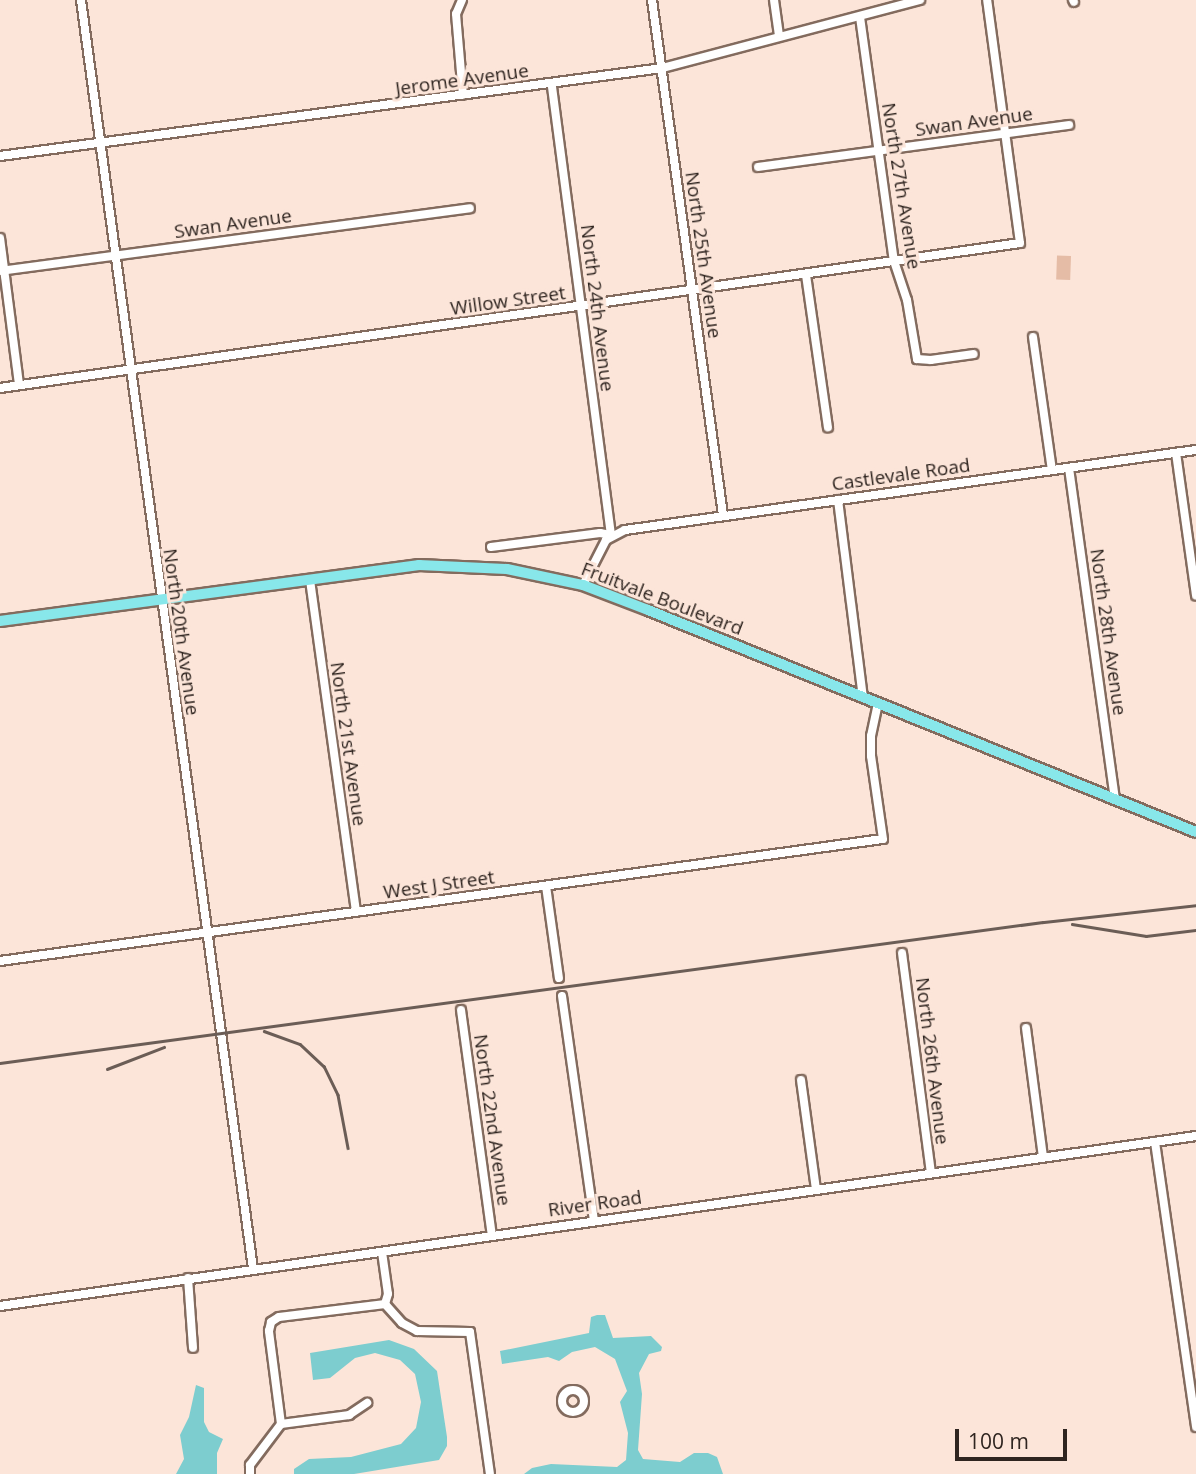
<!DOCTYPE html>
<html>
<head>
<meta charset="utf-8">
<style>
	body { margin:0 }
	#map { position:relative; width:1196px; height:1474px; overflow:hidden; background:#fce5d9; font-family:"Open Sans",sans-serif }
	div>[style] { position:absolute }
	.green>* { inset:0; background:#e5bca6; transform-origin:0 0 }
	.water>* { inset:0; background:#7dcdcf }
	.roads { filter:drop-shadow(2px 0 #836b5e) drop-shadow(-2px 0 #836b5e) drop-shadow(0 2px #836b5e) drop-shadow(0 -2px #836b5e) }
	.minor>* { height:8px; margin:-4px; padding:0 4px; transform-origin:4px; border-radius:4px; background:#fff }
	.minor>.ring { margin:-4px; padding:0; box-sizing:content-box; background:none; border:8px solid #fff; border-radius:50% }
	.major>* { height:10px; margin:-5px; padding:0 5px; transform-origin:5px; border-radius:5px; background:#88e7ea }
	.rail>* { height:2.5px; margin:-1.25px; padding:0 1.25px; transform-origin:1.25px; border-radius:1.25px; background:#6b5d56 }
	span { translate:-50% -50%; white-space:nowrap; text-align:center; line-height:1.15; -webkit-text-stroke:6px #fce5d9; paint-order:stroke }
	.street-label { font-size:19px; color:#2f2520 }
	.scale { position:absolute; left:955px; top:1429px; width:112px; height:32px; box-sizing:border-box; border:4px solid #2f2520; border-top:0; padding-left:9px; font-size:21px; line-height:24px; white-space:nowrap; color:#2f2520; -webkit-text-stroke:5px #fce5d9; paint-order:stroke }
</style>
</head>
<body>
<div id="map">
	<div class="green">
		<i style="left:1071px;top:256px;width:24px;height:14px;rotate:92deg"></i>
	</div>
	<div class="water">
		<i style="clip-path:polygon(597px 1315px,605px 1315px,613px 1338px,651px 1336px,662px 1347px,661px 1351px,649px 1354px,639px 1373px,642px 1394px,638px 1450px,643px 1459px,680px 1462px,694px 1453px,708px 1453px,717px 1457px,723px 1474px,524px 1474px,532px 1468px,551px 1464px,617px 1467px,626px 1460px,628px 1433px,620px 1402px,627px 1391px,615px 1359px,595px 1347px,572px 1352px,559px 1361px,548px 1357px,502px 1364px,500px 1351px,589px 1333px,591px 1317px)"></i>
		<i style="clip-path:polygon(389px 1340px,414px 1349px,437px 1371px,447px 1437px,447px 1446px,439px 1460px,354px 1474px,294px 1474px,294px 1469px,309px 1459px,351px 1457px,401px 1444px,416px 1428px,421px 1402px,415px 1374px,400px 1360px,375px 1353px,355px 1358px,330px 1378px,313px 1380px,310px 1353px)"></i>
		<i style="clip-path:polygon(196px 1385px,204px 1388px,204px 1422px,209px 1432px,223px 1439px,217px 1453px,217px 1474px,176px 1474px,184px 1459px,180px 1435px,189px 1417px)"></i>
	</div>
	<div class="roads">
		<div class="minor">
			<i style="left:81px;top:0;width:1280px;rotate:82.28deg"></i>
			<i style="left:462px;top:0;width:15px;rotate:113deg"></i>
			<i style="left:456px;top:14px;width:81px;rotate:85.1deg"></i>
			<i style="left:652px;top:0;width:520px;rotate:82.15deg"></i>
			<i style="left:774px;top:0;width:36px;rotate:82deg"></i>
			<i style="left:1073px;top:0;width:2px;rotate:63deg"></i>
			<i style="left:860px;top:17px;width:246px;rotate:82.1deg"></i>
			<i style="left:894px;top:261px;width:41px;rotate:71.6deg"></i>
			<i style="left:907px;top:300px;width:60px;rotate:80.4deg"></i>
			<i style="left:917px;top:359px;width:14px;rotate:4deg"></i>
			<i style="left:931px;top:360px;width:43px;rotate:-7.9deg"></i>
			<i style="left:0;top:156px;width:668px;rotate:-7.57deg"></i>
			<i style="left:662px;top:68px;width:267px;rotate:-14.8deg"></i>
			<i style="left:758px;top:167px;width:314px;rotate:-7.7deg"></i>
			<i style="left:0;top:238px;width:148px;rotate:82.6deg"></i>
			<i style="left:0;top:271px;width:474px;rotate:-7.6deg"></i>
			<i style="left:806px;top:275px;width:154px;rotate:81.8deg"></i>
			<i style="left:1033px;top:337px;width:134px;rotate:81.9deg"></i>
			<i style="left:0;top:388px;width:1030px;rotate:-8.09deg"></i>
			<i style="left:1020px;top:243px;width:245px;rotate:-97.7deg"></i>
			<i style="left:1176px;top:453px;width:144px;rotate:82deg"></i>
			<i style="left:1069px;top:468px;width:335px;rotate:82.1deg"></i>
			<i style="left:838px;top:500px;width:199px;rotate:82.8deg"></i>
			<i style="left:491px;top:547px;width:110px;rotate:-7.3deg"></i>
			<i style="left:600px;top:533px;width:11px;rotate:10deg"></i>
			<i style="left:611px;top:535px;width:455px;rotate:-97.5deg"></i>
			<i style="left:310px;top:580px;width:335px;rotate:82.1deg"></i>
			<i style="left:583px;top:585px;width:51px;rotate:-62.9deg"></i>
			<i style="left:606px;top:540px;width:21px;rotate:-28deg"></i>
			<i style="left:625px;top:530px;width:577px;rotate:-7.98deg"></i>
			<i style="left:546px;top:886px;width:93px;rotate:82deg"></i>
			<i style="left:902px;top:953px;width:222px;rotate:82.5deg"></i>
			<i style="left:0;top:961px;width:891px;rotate:-7.87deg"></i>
			<i style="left:883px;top:839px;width:84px;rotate:-98.2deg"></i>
			<i style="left:871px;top:756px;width:20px;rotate:-90deg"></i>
			<i style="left:871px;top:736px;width:34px;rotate:-78deg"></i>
			<i style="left:562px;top:996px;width:226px;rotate:81.9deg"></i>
			<i style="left:461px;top:1010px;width:227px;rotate:82.2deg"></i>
			<i style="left:1026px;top:1028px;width:130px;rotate:82.5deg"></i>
			<i style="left:801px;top:1080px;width:110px;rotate:82.2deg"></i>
			<i style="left:1155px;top:1142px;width:288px;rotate:81.8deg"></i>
			<i style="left:382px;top:1252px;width:42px;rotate:81.9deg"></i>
			<i style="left:388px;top:1294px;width:10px;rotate:107deg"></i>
			<i style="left:188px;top:1278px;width:70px;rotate:85.9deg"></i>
			<i style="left:0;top:1306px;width:1208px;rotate:-8.09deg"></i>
			<i class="ring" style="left:562px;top:1390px;width:14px;height:14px"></i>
			<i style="left:281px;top:1424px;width:69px;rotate:-7.5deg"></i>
			<i style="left:349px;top:1415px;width:22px;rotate:-34deg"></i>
			<i style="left:250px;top:1474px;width:9px;rotate:-90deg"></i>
			<i style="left:250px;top:1465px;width:51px;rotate:-52.9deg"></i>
			<i style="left:281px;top:1424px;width:94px;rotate:-97.4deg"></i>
			<i style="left:269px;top:1331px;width:9px;rotate:-77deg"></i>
			<i style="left:271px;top:1322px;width:9px;rotate:-32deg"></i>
			<i style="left:279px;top:1317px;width:107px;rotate:-7deg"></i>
			<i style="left:385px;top:1304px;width:25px;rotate:48deg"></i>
			<i style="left:402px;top:1323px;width:17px;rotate:28deg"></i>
			<i style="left:417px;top:1331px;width:53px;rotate:1.1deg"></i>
			<i style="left:470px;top:1332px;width:143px;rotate:82deg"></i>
		</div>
		<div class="major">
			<i style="left:0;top:621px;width:423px;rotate:-7.6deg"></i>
			<i style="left:419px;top:565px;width:88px;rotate:2.6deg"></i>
			<i style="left:507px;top:569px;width:78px;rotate:11.9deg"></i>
			<i style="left:583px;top:585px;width:70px;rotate:21deg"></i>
			<i style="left:648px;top:610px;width:591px;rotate:22.05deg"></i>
		</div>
	</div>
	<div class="rail">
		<i style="left:1072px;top:924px;width:75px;rotate:9.2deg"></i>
		<i style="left:1146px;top:936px;width:50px;rotate:-6.8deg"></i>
		<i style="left:264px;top:1031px;width:38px;rotate:20deg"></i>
		<i style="left:300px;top:1044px;width:33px;rotate:43deg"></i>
		<i style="left:324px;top:1066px;width:32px;rotate:64deg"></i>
		<i style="left:338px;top:1095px;width:54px;rotate:79.3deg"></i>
		<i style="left:0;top:1063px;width:1052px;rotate:-7.7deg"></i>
		<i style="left:1043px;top:922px;width:154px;rotate:-6.3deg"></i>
		<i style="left:107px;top:1069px;width:61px;rotate:-21.1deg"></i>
	</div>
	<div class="street-label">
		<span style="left:462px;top:80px;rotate:-8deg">Jerome Avenue</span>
		<span style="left:974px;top:122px;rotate:-8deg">Swan Avenue</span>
		<span style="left:901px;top:186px;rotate:81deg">North 27th Avenue</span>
		<span style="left:233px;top:224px;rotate:-8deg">Swan Avenue</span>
		<span style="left:703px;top:255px;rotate:82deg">North 25th Avenue</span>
		<span style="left:508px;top:301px;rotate:-8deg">Willow Street</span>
		<span style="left:597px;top:308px;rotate:83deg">North 24th Avenue</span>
		<span style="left:901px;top:475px;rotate:-8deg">Castlevale Road</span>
		<span style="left:662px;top:599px;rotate:21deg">Fruitvale Boulevard</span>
		<span style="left:181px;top:632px;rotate:82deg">North 20th Avenue</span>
		<span style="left:1108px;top:632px;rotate:82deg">North 28th Avenue</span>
		<span style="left:348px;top:744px;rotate:82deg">North 21st Avenue</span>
		<span style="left:439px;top:885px;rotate:-8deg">West J Street</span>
		<span style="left:932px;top:1061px;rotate:83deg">North 26th Avenue</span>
		<span style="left:492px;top:1120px;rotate:82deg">North 22nd Avenue</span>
		<span style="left:595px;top:1204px;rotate:-8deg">River Road</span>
	</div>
	<div class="scale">100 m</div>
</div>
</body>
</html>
